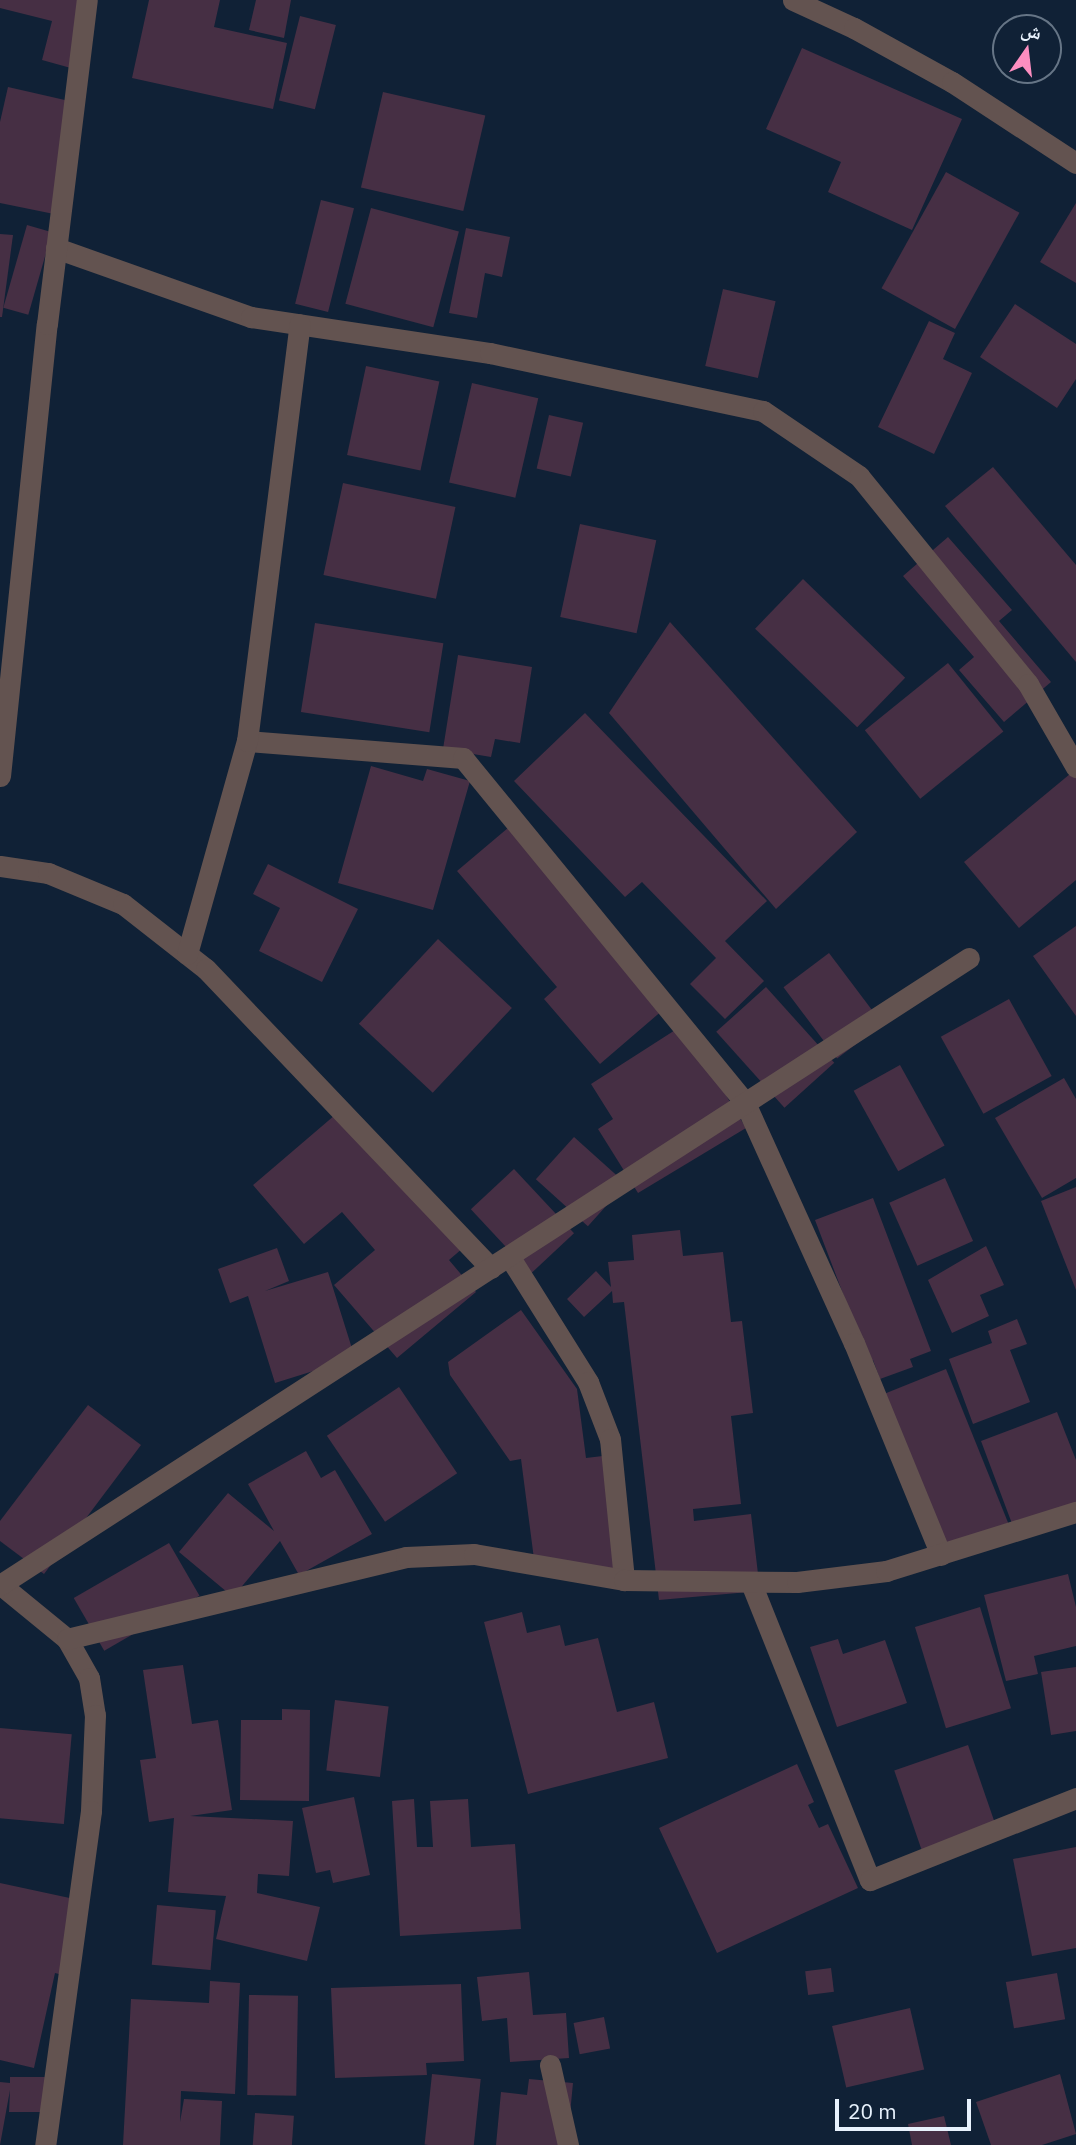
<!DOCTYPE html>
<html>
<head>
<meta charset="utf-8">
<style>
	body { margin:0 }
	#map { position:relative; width:1076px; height:2145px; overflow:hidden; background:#102136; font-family:"IBM Plex Sans","Noto Naskh Arabic",sans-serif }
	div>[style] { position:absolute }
	.building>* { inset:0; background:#462f44; transform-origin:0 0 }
	.minor>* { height:21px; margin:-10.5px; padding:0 10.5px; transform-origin:10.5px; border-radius:10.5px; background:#635350 }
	span { translate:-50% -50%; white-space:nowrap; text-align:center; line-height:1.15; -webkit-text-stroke:5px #102136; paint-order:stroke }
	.north { position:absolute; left:992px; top:14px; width:70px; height:70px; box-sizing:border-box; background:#102136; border:2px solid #667586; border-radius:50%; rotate:14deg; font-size:19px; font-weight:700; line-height:28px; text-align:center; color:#e8f2fd }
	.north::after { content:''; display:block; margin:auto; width:24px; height:32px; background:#fd8ec0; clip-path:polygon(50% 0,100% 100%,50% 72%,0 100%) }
	.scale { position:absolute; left:835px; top:2099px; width:136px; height:32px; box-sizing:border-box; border:4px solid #e8f2fd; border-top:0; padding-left:9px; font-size:21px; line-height:24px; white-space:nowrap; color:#e8f2fd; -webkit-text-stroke:5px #102136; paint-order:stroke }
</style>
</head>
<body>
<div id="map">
	<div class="building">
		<i style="clip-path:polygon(0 0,96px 0,78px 70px,42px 60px,52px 21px,0 8px)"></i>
		<i style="clip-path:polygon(149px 0,220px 0,214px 27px,287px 43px,273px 109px,132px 78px)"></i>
		<i style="clip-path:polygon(256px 0,291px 0,284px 38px,249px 30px)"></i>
		<i style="left:300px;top:16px;width:37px;height:87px;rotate:14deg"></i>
		<i style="clip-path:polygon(802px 48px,962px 119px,912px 230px,828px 192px,841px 162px,766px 129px)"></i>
		<i style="clip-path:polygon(8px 87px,78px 103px,54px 214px,0 203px,0 122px)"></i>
		<i style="left:383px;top:92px;width:105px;height:98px;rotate:13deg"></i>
		<i style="left:946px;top:172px;width:84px;height:133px;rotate:29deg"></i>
		<i style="left:321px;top:200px;width:34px;height:107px;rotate:14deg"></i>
		<i style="clip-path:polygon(1076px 203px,1076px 283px,1040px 262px)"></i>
		<i style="left:371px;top:208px;width:91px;height:99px;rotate:15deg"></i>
		<i style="left:27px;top:225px;width:26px;height:86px;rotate:16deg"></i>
		<i style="clip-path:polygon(466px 228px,510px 237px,502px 277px,485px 273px,477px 318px,449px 313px)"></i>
		<i style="clip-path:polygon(0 234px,13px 235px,2px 317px,0 317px)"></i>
		<i style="left:723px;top:289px;width:54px;height:79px;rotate:13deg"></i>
		<i style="clip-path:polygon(1015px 304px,1076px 344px,1076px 379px,1057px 408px,980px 357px)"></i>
		<i style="clip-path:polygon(929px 321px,955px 333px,943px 359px,972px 373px,934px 454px,878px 427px)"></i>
		<i style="left:366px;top:366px;width:75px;height:91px;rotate:12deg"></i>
		<i style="left:472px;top:383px;width:68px;height:102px;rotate:13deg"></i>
		<i style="left:549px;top:415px;width:35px;height:55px;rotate:13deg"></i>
		<i style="clip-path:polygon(993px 467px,1076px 565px,1076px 662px,945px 506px)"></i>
		<i style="left:343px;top:483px;width:115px;height:94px;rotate:12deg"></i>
		<i style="left:580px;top:524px;width:78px;height:95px;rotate:12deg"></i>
		<i style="clip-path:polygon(948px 537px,1012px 610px,999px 621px,1051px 682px,1004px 722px,959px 670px,974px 657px,903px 576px)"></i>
		<i style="left:803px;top:579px;width:142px;height:69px;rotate:44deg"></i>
		<i style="clip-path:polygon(670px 622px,857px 832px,776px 909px,609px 713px)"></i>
		<i style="left:315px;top:623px;width:130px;height:90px;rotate:9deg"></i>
		<i style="clip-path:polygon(458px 655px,532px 667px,520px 743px,495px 739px,491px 757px,443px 749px)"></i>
		<i style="left:948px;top:663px;width:88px;height:107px;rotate:51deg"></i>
		<i style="clip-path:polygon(585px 713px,767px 901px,725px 941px,764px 981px,725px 1019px,690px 984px,716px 958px,642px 882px,625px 897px,514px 781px)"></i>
		<i style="clip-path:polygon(371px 766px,423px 781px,427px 769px,470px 781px,433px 910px,338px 883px)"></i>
		<i style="clip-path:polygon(1076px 769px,1076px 880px,1019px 928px,964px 862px)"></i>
		<i style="clip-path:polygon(514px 823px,671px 1003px,600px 1064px,544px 999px,557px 987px,457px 871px)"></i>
		<i style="clip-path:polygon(268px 864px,358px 909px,322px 982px,259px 951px,280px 908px,253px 894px)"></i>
		<i style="clip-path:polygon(1076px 926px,1076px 1016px,1033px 956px)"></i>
		<i style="left:438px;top:939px;width:101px;height:116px;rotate:43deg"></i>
		<i style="left:829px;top:953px;width:89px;height:57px;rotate:53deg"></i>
		<i style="left:766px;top:987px;width:102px;height:67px;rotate:48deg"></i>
		<i style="left:1009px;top:999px;width:88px;height:78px;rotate:61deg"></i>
		<i style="clip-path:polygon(683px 1025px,746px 1128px,638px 1193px,598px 1129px,613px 1119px,591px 1084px)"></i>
		<i style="left:900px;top:1065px;width:92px;height:53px;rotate:61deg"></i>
		<i style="clip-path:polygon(1064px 1078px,1076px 1099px,1076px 1178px,1042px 1198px,995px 1118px)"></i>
		<i style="clip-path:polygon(335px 1115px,386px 1173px,400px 1161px,470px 1242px,449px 1260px,476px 1292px,397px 1358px,334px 1285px,375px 1250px,342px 1212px,304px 1244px,253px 1185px)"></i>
		<i style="left:574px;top:1137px;width:70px;height:57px;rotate:42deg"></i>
		<i style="left:514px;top:1169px;width:88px;height:59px;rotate:47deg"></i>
		<i style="left:945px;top:1178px;width:69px;height:61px;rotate:66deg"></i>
		<i style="clip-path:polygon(1076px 1187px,1076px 1290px,1041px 1201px)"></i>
		<i style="clip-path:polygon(873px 1198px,931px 1351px,910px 1359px,913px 1367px,880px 1379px,873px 1360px,869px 1362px,815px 1220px)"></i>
		<i style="clip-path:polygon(680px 1230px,683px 1256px,723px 1252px,731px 1322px,742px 1321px,753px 1413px,731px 1416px,741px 1504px,693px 1509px,694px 1521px,751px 1514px,760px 1591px,659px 1600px,624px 1302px,613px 1303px,612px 1291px,584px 1317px,567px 1299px,596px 1271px,611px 1287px,608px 1262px,634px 1260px,632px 1235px)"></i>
		<i style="clip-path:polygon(986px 1246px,1004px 1285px,980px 1295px,989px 1316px,952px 1333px,928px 1280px)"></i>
		<i style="clip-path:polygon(277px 1248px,289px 1281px,265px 1291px,328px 1272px,355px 1358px,275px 1383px,248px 1296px,230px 1303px,218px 1269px)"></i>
		<i style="clip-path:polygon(521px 1310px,577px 1389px,586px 1458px,611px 1455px,627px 1566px,547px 1577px,534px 1559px,521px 1459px,510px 1461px,450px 1375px,448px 1362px)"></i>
		<i style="clip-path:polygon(1017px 1319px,1027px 1344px,1010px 1350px,1030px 1402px,973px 1424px,949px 1359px,992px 1343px,988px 1331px)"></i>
		<i style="left:946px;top:1369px;width:177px;height:67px;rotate:68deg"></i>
		<i style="left:399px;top:1387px;width:104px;height:87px;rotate:56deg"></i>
		<i style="clip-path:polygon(88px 1405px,141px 1445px,44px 1574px,0 1541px,0 1521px)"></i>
		<i style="clip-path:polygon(1057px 1412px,1076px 1460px,1076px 1506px,1014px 1529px,981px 1441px)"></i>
		<i style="clip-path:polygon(306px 1451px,321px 1478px,335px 1470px,372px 1534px,299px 1575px,280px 1541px,233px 1597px,179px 1552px,228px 1493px,274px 1531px,248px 1484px)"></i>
		<i style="left:169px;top:1543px;width:61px;height:110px;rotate:60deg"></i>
		<i style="clip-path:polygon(1068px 1574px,1076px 1607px,1076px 1646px,1034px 1656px,1038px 1674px,1006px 1681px,984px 1595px)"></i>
		<i style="left:980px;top:1607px;width:106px;height:68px;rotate:73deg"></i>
		<i style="clip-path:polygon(522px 1612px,527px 1633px,560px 1625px,565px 1646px,598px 1638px,617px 1712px,654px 1702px,668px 1758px,528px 1794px,484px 1622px)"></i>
		<i style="clip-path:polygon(838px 1639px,843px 1654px,885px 1640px,907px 1703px,837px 1727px,810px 1647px)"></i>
		<i style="clip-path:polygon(183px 1665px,192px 1724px,218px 1720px,232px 1810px,190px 1816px,293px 1821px,289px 1876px,258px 1874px,257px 1893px,320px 1907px,307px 1961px,216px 1939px,226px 1896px,168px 1892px,174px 1818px,149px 1822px,140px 1760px,156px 1758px,143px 1670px)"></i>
		<i style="clip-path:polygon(1076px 1667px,1076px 1731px,1051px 1735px,1041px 1672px)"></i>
		<i style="left:335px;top:1700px;width:54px;height:71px;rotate:7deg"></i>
		<i style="clip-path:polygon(282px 1709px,310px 1710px,309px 1801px,240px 1800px,241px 1720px,282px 1720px)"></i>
		<i style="left:0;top:1728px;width:72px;height:90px;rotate:5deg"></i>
		<i style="left:968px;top:1745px;width:86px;height:78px;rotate:71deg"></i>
		<i style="clip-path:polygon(797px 1764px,814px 1802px,808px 1805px,819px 1828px,828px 1824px,858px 1888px,717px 1953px,659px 1828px)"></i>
		<i style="clip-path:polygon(354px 1797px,370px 1875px,333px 1883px,330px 1870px,316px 1873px,302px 1808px)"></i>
		<i style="clip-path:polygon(414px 1799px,417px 1847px,433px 1847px,430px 1801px,468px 1799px,471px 1847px,515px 1844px,521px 1929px,400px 1936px,392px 1801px)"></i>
		<i style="clip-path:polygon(1076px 1847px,1076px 1948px,1032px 1956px,1013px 1859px)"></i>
		<i style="clip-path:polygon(0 1883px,79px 1900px,63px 1975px,55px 1973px,34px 2068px,0 2060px)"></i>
		<i style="left:157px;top:1905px;width:59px;height:60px;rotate:5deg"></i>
		<i style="left:831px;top:1968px;width:24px;height:26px;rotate:83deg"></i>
		<i style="clip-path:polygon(529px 1972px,533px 2015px,566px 2013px,569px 2058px,510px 2062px,507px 2018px,482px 2021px,477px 1977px)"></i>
		<i style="left:1057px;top:1973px;width:47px;height:52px;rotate:80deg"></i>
		<i style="clip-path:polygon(210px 1981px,240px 1983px,235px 2094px,181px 2091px,180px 2122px,184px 2099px,222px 2101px,220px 2145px,123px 2145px,131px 1999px,209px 2003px)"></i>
		<i style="clip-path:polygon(461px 1984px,464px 2061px,426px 2063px,427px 2075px,335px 2078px,331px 1988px)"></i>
		<i style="left:249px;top:1995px;width:49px;height:100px;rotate:1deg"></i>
		<i style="left:910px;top:2008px;width:63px;height:80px;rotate:77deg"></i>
		<i style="left:604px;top:2017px;width:32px;height:31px;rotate:79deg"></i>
		<i style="left:432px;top:2074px;width:49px;height:71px;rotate:6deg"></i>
		<i style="clip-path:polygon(1060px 2074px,1076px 2134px,1042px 2145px,991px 2145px,976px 2102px)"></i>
		<i style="clip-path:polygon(10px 2077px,48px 2077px,49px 2112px,9px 2112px,10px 2090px,0 2145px,0 2082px,10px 2083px)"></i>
		<i style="clip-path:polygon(529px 2079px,573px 2083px,567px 2145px,496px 2145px,501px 2092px,527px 2095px)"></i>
		<i style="left:255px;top:2113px;width:39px;height:32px;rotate:4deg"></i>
		<i style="clip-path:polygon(944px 2116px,951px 2145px,912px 2145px,908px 2124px)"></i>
	</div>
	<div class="minor">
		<i style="left:793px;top:0;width:67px;rotate:24.7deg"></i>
		<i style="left:854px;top:28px;width:112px;rotate:28.9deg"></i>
		<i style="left:952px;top:82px;width:148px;rotate:33.2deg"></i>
		<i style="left:56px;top:248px;width:207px;rotate:19.5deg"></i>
		<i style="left:251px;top:317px;width:242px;rotate:8.6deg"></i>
		<i style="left:490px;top:353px;width:279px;rotate:12deg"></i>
		<i style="left:763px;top:411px;width:116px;rotate:34.1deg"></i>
		<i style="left:859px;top:476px;width:268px;rotate:50.9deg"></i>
		<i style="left:1028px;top:684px;width:96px;rotate:60deg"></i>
		<i style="left:247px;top:741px;width:217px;rotate:4.5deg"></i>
		<i style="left:463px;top:758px;width:446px;rotate:50.7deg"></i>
		<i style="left:745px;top:1103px;width:264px;rotate:65.6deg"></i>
		<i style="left:854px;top:1343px;width:229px;rotate:67.7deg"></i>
		<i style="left:0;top:776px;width:454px;rotate:-84.1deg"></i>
		<i style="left:47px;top:324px;width:326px;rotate:-83deg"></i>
		<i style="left:0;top:866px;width:49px;rotate:8.3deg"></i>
		<i style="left:48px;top:873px;width:81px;rotate:22.5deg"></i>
		<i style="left:123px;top:904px;width:105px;rotate:38.1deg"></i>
		<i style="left:206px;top:969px;width:413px;rotate:46.4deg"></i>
		<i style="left:187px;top:954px;width:221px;rotate:-74.3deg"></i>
		<i style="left:247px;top:741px;width:420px;rotate:-82.8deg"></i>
		<i style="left:509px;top:1256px;width:149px;rotate:57.9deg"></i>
		<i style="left:588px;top:1382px;width:61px;rotate:68.9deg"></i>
		<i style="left:610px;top:1439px;width:142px;rotate:84.3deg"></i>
		<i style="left:751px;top:1583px;width:320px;rotate:68.2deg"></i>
		<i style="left:870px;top:1880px;width:222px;rotate:-21.7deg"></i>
		<i style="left:0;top:1584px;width:87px;rotate:39.4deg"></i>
		<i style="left:67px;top:1639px;width:45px;rotate:60.6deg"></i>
		<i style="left:89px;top:1678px;width:37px;rotate:81deg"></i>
		<i style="left:95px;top:1715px;width:96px;rotate:92.4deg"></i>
		<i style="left:91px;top:1811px;width:337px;rotate:97.8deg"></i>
		<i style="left:0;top:1585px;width:1154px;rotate:-32.91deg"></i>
		<i style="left:67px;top:1639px;width:349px;rotate:-13.6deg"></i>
		<i style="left:406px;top:1557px;width:68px;rotate:-2.5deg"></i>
		<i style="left:474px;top:1554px;width:152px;rotate:9.8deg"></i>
		<i style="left:624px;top:1580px;width:173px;rotate:0.7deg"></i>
		<i style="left:797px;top:1582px;width:90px;rotate:-7deg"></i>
		<i style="left:886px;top:1571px;width:199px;rotate:-17.3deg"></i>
		<i style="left:550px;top:2065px;width:82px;rotate:77.3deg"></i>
	</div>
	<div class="north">ش</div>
	<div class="scale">20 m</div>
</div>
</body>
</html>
